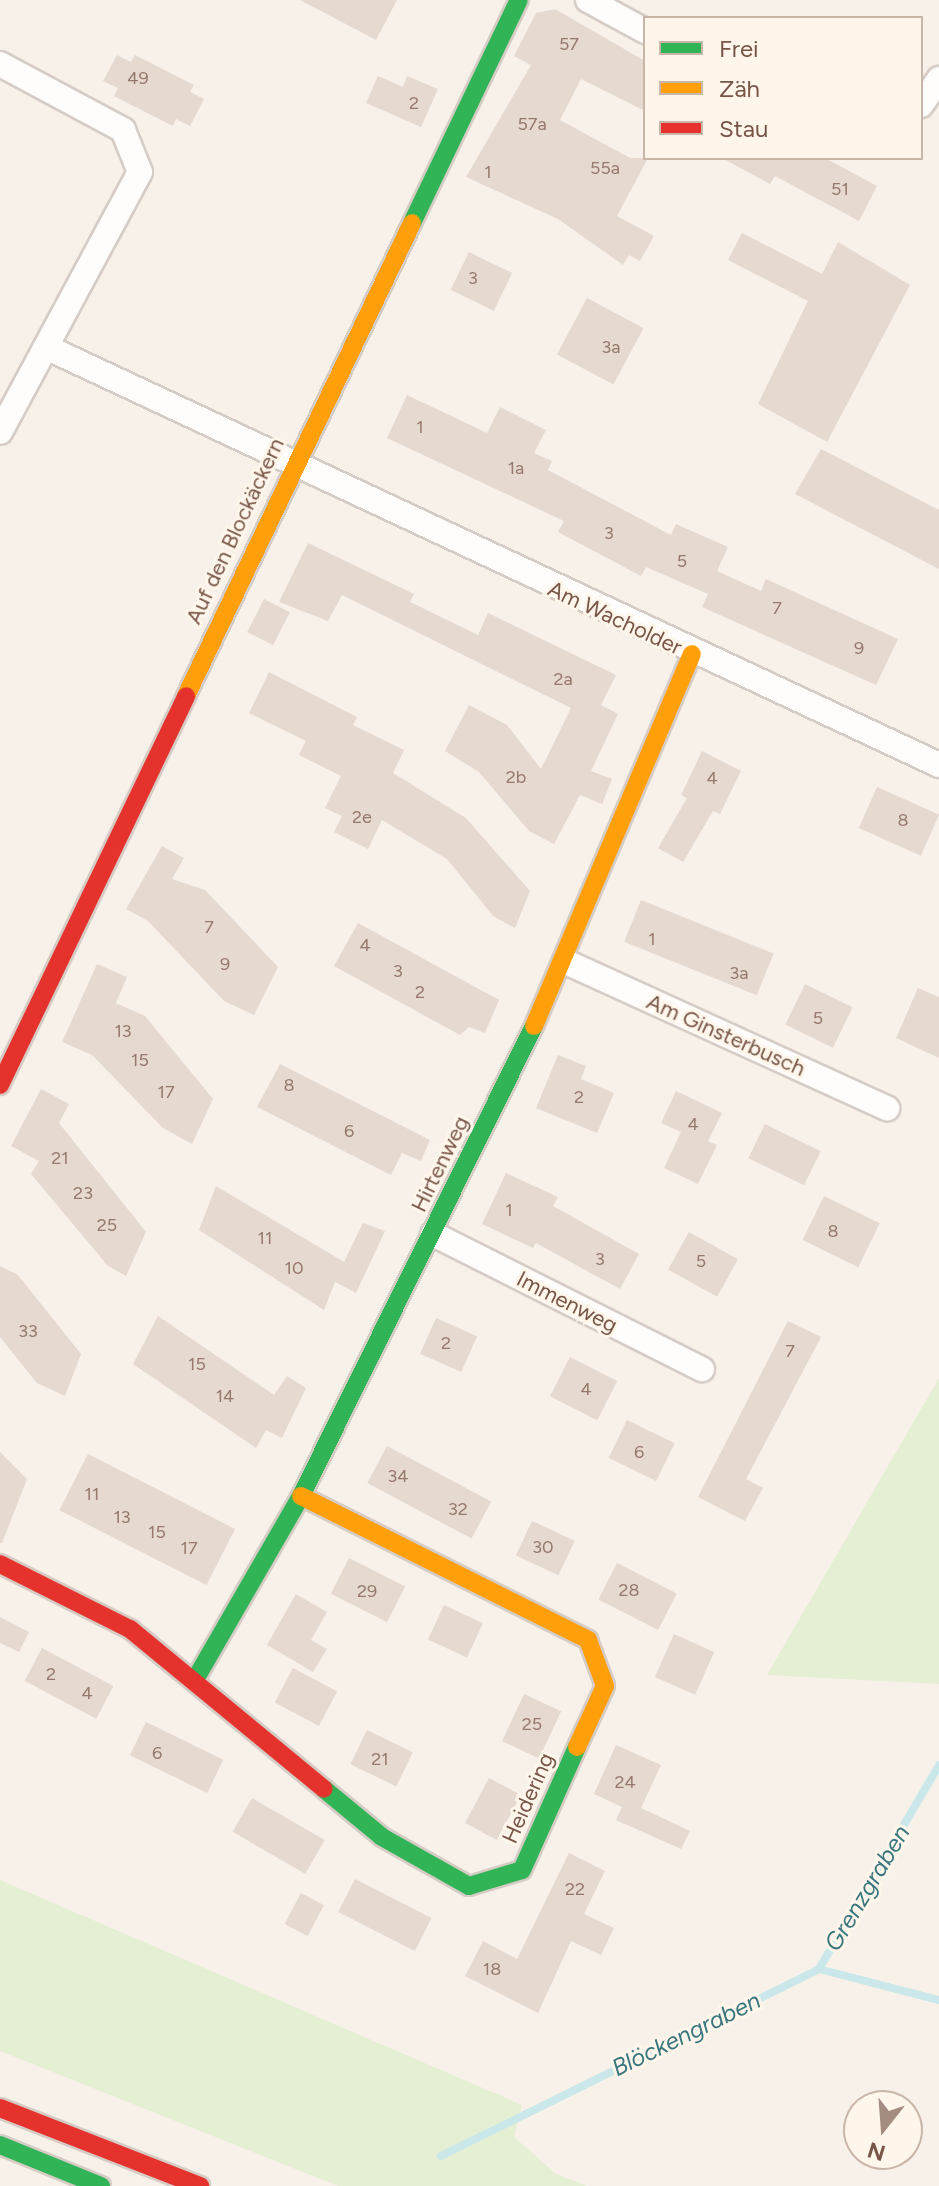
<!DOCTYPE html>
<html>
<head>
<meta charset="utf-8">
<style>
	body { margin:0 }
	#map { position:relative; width:939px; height:2186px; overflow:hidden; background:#f8f1e9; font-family:Figtree,sans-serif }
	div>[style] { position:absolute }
	.green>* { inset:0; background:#e4efd3 }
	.stream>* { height:8px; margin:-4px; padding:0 4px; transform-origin:4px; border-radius:4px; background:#cae8e9 }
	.building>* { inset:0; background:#e5d9d0; transform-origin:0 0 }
	.roads { filter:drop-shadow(2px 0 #d6ccc6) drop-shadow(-2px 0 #d6ccc6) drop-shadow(0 2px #d6ccc6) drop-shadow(0 -2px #d6ccc6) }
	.street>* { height:24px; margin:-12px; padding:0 12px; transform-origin:12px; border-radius:12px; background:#fefdfc }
	.fast>* { height:18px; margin:-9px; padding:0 9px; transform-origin:9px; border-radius:9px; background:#30b455 }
	.slow>* { height:18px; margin:-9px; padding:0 9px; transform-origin:9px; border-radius:9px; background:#ff9f0a }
	.jam>* { height:18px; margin:-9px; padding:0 9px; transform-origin:9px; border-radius:9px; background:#e5322d }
	span { translate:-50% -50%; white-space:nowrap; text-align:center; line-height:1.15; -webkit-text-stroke:6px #fff6eb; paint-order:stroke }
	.number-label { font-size:18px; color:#95796c }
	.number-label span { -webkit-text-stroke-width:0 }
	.street-label { font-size:22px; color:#785647 }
	.water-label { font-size:24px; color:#3a767e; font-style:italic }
	.legend { position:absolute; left:643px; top:16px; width:280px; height:144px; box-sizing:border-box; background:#fff6eb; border:2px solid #c9b6a9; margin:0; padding:10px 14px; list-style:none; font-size:24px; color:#785647 }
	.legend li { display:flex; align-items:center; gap:16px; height:40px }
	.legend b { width:40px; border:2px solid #c9b6a9 }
	.north { position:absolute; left:843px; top:2090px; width:80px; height:80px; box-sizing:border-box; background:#fff6eb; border:2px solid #c9b6a9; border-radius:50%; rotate:197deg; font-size:22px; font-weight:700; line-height:32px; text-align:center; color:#785647 }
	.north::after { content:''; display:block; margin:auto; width:28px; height:36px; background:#a58c80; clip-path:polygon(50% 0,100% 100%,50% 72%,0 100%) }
</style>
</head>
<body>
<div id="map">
	<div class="green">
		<i style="clip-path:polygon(939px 1378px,939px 1684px,767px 1675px)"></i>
		<i style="clip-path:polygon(0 1880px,522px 2105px,514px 2137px,555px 2173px,586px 2186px,338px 2186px,0 2051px)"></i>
	</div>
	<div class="stream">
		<i style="left:819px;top:1969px;width:237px;rotate:-59.5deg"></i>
		<i style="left:441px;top:2156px;width:422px;rotate:-26.3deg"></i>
		<i style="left:819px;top:1969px;width:124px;rotate:14.5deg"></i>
	</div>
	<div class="building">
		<i style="clip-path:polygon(300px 0,397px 0,376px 40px)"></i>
		<i style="clip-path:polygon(555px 9px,645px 61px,645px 111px,581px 79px,560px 120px,630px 158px,648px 158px,617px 216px,654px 236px,640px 261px,629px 255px,623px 265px,558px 219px,466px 177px,531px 65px,514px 56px,536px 13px)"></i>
		<i style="clip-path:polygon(117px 55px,131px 62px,135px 55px,194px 85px,190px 92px,204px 99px,190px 126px,176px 119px,173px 126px,114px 96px,118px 88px,103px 81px)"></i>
		<i style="clip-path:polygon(378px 76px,403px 87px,407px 76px,438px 89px,421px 127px,366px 103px)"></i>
		<i style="clip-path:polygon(722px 158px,825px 158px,877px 186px,859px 221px,775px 176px,770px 184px)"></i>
		<i style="clip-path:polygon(742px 233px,822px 274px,838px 242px,910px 285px,827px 442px,758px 404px,808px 301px,728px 260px)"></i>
		<i style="left:469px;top:252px;width:48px;height:42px;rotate:26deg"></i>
		<i style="left:587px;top:298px;width:64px;height:64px;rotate:28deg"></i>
		<i style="clip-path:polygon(407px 395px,487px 433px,500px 407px,546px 430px,534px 453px,552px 461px,548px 470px,671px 535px,676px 524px,728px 547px,717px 571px,761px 591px,766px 579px,898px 639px,876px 685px,702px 607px,708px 594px,646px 567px,641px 576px,558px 532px,564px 521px,387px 438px)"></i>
		<i style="clip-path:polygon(821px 449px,939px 510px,939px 569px,795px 494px)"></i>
		<i style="clip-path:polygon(308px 543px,414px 594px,410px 602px,478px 635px,488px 613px,616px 675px,601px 705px,618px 714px,591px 771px,612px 779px,602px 804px,580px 795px,554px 844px,529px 831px,479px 772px,445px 751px,469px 705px,507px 725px,541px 769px,571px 708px,342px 595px,328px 621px,279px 602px)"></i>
		<i style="left:264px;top:599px;width:29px;height:37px;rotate:27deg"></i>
		<i style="clip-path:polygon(269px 672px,357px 717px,353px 725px,404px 750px,393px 773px,466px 818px,530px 891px,515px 928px,493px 916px,447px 859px,382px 820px,368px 849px,334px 832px,342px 816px,325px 808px,341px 776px,299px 755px,306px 741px,249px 713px)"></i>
		<i style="clip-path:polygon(702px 751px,741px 771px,720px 814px,713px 811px,683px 862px,658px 848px,687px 798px,681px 795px)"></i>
		<i style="left:877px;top:787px;width:68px;height:45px;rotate:24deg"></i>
		<i style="clip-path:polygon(162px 846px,184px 858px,172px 879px,205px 890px,278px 967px,254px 1015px,224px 1001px,148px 921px,126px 909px)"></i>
		<i style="left:641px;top:900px;width:143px;height:45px;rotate:22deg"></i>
		<i style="clip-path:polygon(358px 923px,499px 1000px,485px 1033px,469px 1027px,460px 1035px,334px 966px)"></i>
		<i style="clip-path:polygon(97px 964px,127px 977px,116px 1003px,145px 1016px,213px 1099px,192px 1144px,163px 1128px,92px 1055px,62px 1042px)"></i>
		<i style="left:805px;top:984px;width:53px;height:45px;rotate:26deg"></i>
		<i style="clip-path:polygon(918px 988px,939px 997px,939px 1058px,896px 1038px)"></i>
		<i style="clip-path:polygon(558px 1055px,586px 1066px,581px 1079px,614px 1093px,597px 1133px,536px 1108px)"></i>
		<i style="clip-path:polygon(280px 1064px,430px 1140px,421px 1161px,402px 1153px,391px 1175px,257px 1107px)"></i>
		<i style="clip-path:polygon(41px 1089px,69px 1104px,59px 1123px,146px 1232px,126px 1276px,108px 1266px,31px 1174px,39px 1161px,11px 1146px)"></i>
		<i style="clip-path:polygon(676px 1091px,722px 1113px,708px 1141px,717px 1145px,698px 1184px,664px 1168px,681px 1132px,661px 1123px)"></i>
		<i style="left:765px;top:1124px;width:62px;height:38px;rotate:26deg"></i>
		<i style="clip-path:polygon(506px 1173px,558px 1197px,553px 1206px,639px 1254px,620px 1289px,536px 1243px,533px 1248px,482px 1224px)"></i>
		<i style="clip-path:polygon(216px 1186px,344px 1262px,363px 1223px,385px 1231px,356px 1293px,335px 1282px,324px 1310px,199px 1230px)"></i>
		<i style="left:824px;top:1196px;width:62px;height:49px;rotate:26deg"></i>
		<i style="left:689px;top:1232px;width:56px;height:43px;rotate:29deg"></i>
		<i style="clip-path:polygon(0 1266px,18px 1275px,81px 1354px,65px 1396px,37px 1383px,0 1337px)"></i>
		<i style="clip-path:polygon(158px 1316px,274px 1395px,287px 1376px,306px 1388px,282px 1438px,266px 1430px,256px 1448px,133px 1364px)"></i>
		<i style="left:436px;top:1318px;width:45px;height:39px;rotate:24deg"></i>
		<i style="clip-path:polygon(788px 1321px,821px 1337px,746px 1479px,763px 1488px,745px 1521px,698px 1497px)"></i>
		<i style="left:570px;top:1357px;width:53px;height:44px;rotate:27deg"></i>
		<i style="left:627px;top:1420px;width:53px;height:42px;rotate:26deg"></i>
		<i style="left:387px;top:1446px;width:118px;height:42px;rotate:28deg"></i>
		<i style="clip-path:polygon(0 1452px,27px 1479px,2px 1543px,0 1543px)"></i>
		<i style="left:88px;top:1454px;width:165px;height:63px;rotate:27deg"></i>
		<i style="left:532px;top:1521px;width:47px;height:38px;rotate:25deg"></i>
		<i style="left:349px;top:1558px;width:63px;height:40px;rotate:27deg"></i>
		<i style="left:617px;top:1563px;width:67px;height:41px;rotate:27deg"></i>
		<i style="clip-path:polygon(296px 1594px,327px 1612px,311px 1640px,327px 1649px,313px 1672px,267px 1645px)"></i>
		<i style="left:444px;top:1605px;width:43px;height:38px;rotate:25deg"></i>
		<i style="clip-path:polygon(0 1617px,29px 1632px,19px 1652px,0 1643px)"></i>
		<i style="left:674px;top:1634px;width:44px;height:47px;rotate:24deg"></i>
		<i style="left:42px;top:1648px;width:81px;height:37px;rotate:28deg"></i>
		<i style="left:293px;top:1668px;width:50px;height:39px;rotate:28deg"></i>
		<i style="left:524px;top:1694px;width:41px;height:52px;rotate:25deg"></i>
		<i style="left:146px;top:1722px;width:86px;height:37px;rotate:26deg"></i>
		<i style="left:367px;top:1730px;width:51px;height:38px;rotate:26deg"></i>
		<i style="clip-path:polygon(616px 1745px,661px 1765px,641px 1808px,690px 1831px,681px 1849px,616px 1820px,622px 1807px,594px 1794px)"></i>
		<i style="left:489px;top:1778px;width:36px;height:51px;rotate:28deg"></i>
		<i style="left:252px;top:1798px;width:84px;height:39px;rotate:30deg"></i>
		<i style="clip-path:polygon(569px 1853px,605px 1871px,584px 1914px,614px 1928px,601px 1955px,571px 1941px,538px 2013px,465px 1976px,483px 1941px,517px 1959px)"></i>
		<i style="left:355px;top:1879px;width:86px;height:37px;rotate:27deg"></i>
		<i style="left:301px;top:1893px;width:26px;height:35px;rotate:28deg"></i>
	</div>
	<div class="roads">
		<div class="street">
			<i style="left:588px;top:0;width:65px;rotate:28.5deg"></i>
			<i style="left:0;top:64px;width:140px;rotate:28.2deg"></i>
			<i style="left:123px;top:130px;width:45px;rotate:68deg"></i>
			<i style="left:140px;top:172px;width:295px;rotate:118.3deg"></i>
			<i style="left:921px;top:105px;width:32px;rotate:-55deg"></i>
			<i style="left:46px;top:347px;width:986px;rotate:25.08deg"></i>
			<i style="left:566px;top:962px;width:353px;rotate:24.5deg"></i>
			<i style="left:433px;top:1234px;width:301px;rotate:26.7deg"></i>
		</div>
		<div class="fast">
			<i style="left:412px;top:223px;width:247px;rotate:-64.4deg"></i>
			<i style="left:196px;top:1678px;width:210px;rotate:-60deg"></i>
			<i style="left:301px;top:1496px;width:525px;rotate:-63.63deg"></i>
			<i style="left:324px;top:1789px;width:75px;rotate:39.6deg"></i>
			<i style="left:382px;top:1837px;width:100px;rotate:29.4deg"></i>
			<i style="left:469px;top:1886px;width:55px;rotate:-16.8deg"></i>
			<i style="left:522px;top:1870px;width:135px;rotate:-65.9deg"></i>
			<i style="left:0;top:2145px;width:109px;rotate:22.1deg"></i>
		</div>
		<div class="slow">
			<i style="left:186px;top:696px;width:524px;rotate:-64.46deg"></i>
			<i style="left:534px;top:1026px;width:404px;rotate:-67deg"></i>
			<i style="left:301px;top:1496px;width:321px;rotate:26.6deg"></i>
			<i style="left:588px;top:1640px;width:49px;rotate:69.7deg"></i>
			<i style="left:605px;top:1686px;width:67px;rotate:114.7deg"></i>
		</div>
		<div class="jam">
			<i style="left:0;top:1085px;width:431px;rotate:-64.4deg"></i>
			<i style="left:0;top:1564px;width:145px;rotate:26.6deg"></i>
			<i style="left:130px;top:1629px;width:251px;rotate:39.5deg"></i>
			<i style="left:0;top:2108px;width:215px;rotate:21.3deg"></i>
		</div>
	</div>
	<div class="number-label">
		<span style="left:569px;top:44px">57</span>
		<span style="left:138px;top:78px">49</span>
		<span style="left:414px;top:103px">2</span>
		<span style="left:532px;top:124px">57a</span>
		<span style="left:605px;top:168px">55a</span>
		<span style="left:488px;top:172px">1</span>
		<span style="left:840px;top:189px">51</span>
		<span style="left:473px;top:278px">3</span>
		<span style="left:611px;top:347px">3a</span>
		<span style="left:420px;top:427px">1</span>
		<span style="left:516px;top:468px">1a</span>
		<span style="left:609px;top:533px">3</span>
		<span style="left:682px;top:561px">5</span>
		<span style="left:777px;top:608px">7</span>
		<span style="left:859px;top:648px">9</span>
		<span style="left:563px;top:679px">2a</span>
		<span style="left:516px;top:777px">2b</span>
		<span style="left:712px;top:778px">4</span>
		<span style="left:362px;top:817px">2e</span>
		<span style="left:903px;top:820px">8</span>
		<span style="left:209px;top:927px">7</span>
		<span style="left:652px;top:939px">1</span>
		<span style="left:365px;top:945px">4</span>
		<span style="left:225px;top:964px">9</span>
		<span style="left:398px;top:971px">3</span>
		<span style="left:739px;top:973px">3a</span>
		<span style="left:420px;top:992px">2</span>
		<span style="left:818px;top:1018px">5</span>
		<span style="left:123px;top:1031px">13</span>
		<span style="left:140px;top:1060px">15</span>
		<span style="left:289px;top:1085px">8</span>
		<span style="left:166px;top:1092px">17</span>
		<span style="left:579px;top:1097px">2</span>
		<span style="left:693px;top:1124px">4</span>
		<span style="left:349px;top:1131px">6</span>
		<span style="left:60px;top:1158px">21</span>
		<span style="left:83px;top:1193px">23</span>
		<span style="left:509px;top:1210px">1</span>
		<span style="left:107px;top:1225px">25</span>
		<span style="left:833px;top:1231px">8</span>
		<span style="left:265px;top:1238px">11</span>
		<span style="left:600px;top:1259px">3</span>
		<span style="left:701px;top:1261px">5</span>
		<span style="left:294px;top:1268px">10</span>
		<span style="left:28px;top:1331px">33</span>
		<span style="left:446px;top:1343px">2</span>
		<span style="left:790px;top:1351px">7</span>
		<span style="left:197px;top:1364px">15</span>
		<span style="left:586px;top:1389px">4</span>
		<span style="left:225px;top:1396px">14</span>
		<span style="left:639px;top:1452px">6</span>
		<span style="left:398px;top:1476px">34</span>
		<span style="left:92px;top:1494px">11</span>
		<span style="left:458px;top:1509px">32</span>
		<span style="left:122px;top:1517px">13</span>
		<span style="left:157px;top:1532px">15</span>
		<span style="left:543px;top:1547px">30</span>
		<span style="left:189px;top:1548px">17</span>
		<span style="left:629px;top:1590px">28</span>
		<span style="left:367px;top:1591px">29</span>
		<span style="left:51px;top:1674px">2</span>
		<span style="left:87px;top:1693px">4</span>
		<span style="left:532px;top:1724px">25</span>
		<span style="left:157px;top:1753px">6</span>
		<span style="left:380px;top:1759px">21</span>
		<span style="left:625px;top:1782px">24</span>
		<span style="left:575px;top:1889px">22</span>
		<span style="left:492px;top:1969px">18</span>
	</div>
	<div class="street-label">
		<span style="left:235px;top:531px;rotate:-65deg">Auf den Blockäckern</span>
		<span style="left:615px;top:618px;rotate:25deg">Am Wacholder</span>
		<span style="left:726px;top:1035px;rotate:24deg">Am Ginsterbusch</span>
		<span style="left:440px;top:1164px;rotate:-64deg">Hirtenweg</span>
		<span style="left:567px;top:1302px;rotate:27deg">Immenweg</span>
		<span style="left:528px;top:1798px;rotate:-66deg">Heidering</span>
	</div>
	<div class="water-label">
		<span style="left:867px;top:1888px;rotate:-59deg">Grenzgraben</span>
		<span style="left:686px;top:2034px;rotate:-26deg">Blöckengraben</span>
	</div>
	<ul class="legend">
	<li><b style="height:10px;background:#30b455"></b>Frei</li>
	<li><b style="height:10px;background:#ff9f0a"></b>Zäh</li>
	<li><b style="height:10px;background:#e5322d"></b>Stau</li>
	</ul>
	<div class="north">N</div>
</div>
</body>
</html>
